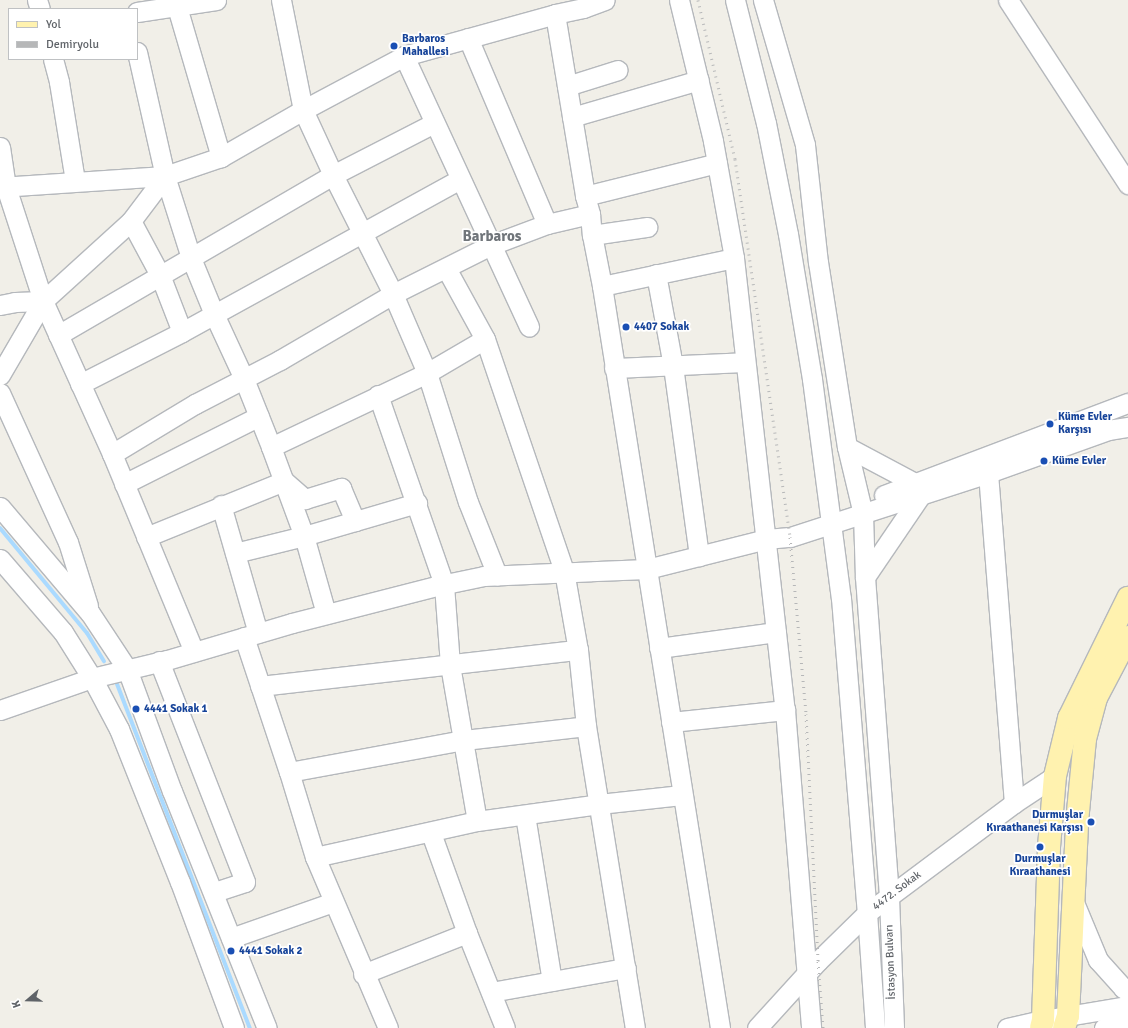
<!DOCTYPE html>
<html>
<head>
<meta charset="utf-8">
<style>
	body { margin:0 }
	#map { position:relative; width:1128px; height:1028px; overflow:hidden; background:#f1efe8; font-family:Signika,sans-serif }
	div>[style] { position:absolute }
	.stream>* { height:4px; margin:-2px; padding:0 2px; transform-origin:2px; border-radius:2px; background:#aadaff }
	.roads { filter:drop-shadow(1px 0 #b5b8bc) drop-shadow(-1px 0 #b5b8bc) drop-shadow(0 1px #b5b8bc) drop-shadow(0 -1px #b5b8bc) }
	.minor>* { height:19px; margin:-9.5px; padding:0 9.5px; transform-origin:9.5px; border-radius:9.5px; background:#fff }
	.major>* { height:22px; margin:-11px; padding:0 11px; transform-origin:11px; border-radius:11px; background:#fff2af }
	.rail>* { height:3px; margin-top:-1.5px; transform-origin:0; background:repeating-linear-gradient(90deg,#b6b7b8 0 1px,transparent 0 6px) }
	.dots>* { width:11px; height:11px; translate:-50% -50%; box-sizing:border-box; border:2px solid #fff; border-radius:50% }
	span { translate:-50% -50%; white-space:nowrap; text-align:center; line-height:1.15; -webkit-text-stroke:3.5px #fff; paint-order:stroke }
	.transit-label { font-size:11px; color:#164399; font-weight:700 }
	.left { translate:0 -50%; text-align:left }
	.right { translate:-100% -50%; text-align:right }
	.street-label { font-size:11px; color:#5f6368 }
	.district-label { font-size:15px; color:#70757a; font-weight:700 }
	.legend { position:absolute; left:8px; top:8px; width:130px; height:52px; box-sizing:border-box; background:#fff; border:1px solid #bfc1c3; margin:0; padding:5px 7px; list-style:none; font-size:12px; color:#5f6368 }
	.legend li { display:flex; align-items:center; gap:8px; height:20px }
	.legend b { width:20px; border:1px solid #bfc1c3 }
	.north { position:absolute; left:8px; top:980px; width:40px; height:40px; -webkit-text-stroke:3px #fff; paint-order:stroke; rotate:250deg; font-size:11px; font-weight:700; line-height:16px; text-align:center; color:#5f6368 }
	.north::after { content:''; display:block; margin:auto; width:14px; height:18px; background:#5f6368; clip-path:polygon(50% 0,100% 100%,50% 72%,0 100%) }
</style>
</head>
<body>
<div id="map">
	<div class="stream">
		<i style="left:0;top:528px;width:136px;rotate:50.4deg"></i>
		<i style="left:87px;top:633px;width:33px;rotate:59deg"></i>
		<i style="left:117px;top:684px;width:369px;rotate:68.9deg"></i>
	</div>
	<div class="roads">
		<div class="minor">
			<i style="left:37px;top:0;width:9px;rotate:72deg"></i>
			<i style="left:175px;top:0;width:164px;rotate:73.7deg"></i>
			<i style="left:281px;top:0;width:112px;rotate:78.7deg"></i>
			<i style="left:303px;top:110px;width:72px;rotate:65.2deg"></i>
			<i style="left:333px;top:175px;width:133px;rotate:63.2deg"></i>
			<i style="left:393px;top:294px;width:86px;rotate:66.7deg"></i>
			<i style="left:427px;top:373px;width:135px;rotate:72.4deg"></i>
			<i style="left:468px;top:502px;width:79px;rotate:68.3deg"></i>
			<i style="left:679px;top:0;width:145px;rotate:76.4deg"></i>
			<i style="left:713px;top:141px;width:119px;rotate:79.8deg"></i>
			<i style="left:734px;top:258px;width:455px;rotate:83.6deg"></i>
			<i style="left:785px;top:710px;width:319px;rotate:85.3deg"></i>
			<i style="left:735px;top:0;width:127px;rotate:75.9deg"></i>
			<i style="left:766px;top:123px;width:113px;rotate:78.8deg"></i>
			<i style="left:788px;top:234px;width:147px;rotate:80.6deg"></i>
			<i style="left:812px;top:379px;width:221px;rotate:82.5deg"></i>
			<i style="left:841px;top:598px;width:316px;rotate:85.3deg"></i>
			<i style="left:867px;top:913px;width:115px;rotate:86deg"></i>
			<i style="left:763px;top:0;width:151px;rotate:73.8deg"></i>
			<i style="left:805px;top:145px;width:118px;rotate:83.7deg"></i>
			<i style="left:818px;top:262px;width:187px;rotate:81.1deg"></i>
			<i style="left:847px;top:447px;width:69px;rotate:76.6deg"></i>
			<i style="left:863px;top:514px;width:63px;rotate:88.2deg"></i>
			<i style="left:865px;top:577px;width:321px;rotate:85.7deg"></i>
			<i style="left:889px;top:897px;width:131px;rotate:87.8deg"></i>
			<i style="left:1008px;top:0;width:220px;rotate:56.9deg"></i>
			<i style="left:137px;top:12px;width:80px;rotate:-8.6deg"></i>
			<i style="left:555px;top:14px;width:184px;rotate:80.6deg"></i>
			<i style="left:585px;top:196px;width:19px;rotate:74deg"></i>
			<i style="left:590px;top:214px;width:21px;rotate:85deg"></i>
			<i style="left:592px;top:235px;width:52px;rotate:78.9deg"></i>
			<i style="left:602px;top:286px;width:751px;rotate:80.96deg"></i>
			<i style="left:468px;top:38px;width:202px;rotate:67deg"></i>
			<i style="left:137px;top:52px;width:127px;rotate:77.3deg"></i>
			<i style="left:165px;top:176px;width:86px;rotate:72.4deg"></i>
			<i style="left:191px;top:258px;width:61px;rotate:67.7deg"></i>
			<i style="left:214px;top:314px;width:72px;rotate:65.2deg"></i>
			<i style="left:244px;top:379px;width:73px;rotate:68.3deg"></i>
			<i style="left:271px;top:447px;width:95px;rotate:69.7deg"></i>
			<i style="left:304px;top:536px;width:81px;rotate:74.2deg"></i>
			<i style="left:404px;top:56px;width:298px;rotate:65.2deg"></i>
			<i style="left:53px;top:59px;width:24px;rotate:75deg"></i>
			<i style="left:59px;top:82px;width:100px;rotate:80.8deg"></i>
			<i style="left:567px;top:86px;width:53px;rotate:-17.4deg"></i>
			<i style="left:572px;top:117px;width:132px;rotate:-16.2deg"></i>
			<i style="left:0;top:147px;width:40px;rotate:81.5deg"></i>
			<i style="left:6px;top:187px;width:120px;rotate:72deg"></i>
			<i style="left:43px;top:301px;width:168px;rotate:65.7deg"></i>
			<i style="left:112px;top:454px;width:214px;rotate:67.5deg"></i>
			<i style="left:0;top:187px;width:165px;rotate:-3.8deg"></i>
			<i style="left:585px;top:196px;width:136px;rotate:-14deg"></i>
			<i style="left:131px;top:221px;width:61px;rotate:61.8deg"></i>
			<i style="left:160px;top:275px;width:61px;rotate:68.9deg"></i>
			<i style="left:592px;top:235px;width:56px;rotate:-8.3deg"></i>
			<i style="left:446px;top:268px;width:81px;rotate:61.2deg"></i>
			<i style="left:485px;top:339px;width:245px;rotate:71.2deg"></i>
			<i style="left:564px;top:571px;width:80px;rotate:80deg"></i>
			<i style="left:578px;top:650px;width:76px;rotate:84deg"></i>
			<i style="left:586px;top:726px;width:306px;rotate:80.8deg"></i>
			<i style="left:656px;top:274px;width:94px;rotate:79.5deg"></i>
			<i style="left:673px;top:366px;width:192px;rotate:82.2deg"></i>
			<i style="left:602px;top:286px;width:135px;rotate:-12deg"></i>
			<i style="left:0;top:305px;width:15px;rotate:-11deg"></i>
			<i style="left:15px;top:302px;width:28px;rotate:-2deg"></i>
			<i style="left:58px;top:335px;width:318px;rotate:-30.2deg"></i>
			<i style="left:333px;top:175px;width:114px;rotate:-27.2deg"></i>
			<i style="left:614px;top:368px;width:131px;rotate:-2.6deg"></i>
			<i style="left:0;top:375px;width:86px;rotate:-59.8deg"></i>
			<i style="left:43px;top:301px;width:119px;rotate:-42.3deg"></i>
			<i style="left:131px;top:221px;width:56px;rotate:-52.9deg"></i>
			<i style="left:165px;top:176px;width:59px;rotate:-18.7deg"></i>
			<i style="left:221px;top:157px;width:95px;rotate:-29.8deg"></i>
			<i style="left:303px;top:110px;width:115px;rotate:-28.1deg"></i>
			<i style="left:404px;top:56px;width:157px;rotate:-15.5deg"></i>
			<i style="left:555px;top:14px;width:29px;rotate:-12deg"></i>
			<i style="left:583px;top:8px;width:23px;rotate:-20deg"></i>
			<i style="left:80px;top:384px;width:114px;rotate:-27deg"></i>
			<i style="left:182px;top:332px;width:317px;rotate:-28.8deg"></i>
			<i style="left:0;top:393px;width:164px;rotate:65.5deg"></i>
			<i style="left:68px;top:542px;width:67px;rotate:72.6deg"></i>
			<i style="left:378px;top:395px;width:201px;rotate:70.8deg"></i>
			<i style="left:444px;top:585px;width:80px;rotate:85.7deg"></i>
			<i style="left:450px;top:665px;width:158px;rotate:80.2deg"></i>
			<i style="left:271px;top:447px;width:173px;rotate:-25.4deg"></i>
			<i style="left:427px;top:373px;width:67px;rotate:-30.4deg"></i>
			<i style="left:847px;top:447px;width:77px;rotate:27.9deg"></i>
			<i style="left:112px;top:454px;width:97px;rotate:-31.1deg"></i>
			<i style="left:195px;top:404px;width:96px;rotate:-27.4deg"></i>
			<i style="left:280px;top:360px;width:131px;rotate:-30.3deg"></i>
			<i style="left:393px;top:294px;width:110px;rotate:-26.6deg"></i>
			<i style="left:491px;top:245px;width:60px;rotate:-20.6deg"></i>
			<i style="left:547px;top:224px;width:44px;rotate:-13.1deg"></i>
			<i style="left:988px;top:473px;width:331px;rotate:85.5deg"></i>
			<i style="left:124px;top:484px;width:151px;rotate:-26.7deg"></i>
			<i style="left:884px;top:495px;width:261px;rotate:-20.7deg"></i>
			<i style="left:221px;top:505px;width:133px;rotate:73.9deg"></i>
			<i style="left:0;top:507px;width:139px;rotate:49.7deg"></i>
			<i style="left:90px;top:613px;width:67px;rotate:56.5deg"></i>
			<i style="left:127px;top:669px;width:130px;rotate:69.8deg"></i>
			<i style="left:172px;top:791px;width:255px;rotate:68.2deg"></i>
			<i style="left:146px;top:537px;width:149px;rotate:-22.1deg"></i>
			<i style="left:284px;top:481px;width:28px;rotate:41deg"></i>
			<i style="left:305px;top:499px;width:38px;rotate:-17deg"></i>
			<i style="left:341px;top:488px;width:36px;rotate:67deg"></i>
			<i style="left:235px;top:553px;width:71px;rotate:-13.8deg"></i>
			<i style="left:304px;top:536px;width:118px;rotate:-16.3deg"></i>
			<i style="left:0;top:559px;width:96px;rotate:49.2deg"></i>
			<i style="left:63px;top:632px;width:54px;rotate:57.8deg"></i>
			<i style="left:92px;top:678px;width:58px;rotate:62.1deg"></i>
			<i style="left:119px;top:729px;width:165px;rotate:68.3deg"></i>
			<i style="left:180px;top:882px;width:156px;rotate:69.7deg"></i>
			<i style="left:865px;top:577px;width:98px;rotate:-55.8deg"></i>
			<i style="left:244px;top:637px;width:142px;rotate:71.6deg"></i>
			<i style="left:289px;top:772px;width:89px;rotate:73deg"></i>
			<i style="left:315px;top:857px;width:186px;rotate:66.9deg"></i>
			<i style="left:659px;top:648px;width:118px;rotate:-7.8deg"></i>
			<i style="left:159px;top:661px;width:237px;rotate:68.7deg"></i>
			<i style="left:245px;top:882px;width:33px;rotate:162deg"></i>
			<i style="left:260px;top:686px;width:320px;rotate:-6.5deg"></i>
			<i style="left:0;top:710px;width:97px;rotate:-19.2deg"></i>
			<i style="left:92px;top:678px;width:77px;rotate:-13.5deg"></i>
			<i style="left:167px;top:660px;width:130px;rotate:-16.5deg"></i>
			<i style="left:292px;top:623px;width:149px;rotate:-14.4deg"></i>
			<i style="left:436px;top:586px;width:49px;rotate:-11.8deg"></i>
			<i style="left:484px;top:576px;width:163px;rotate:-2.5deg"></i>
			<i style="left:647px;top:569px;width:123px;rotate:-14.1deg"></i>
			<i style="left:766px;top:539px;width:24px;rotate:-5deg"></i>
			<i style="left:790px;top:537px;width:208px;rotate:-17.9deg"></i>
			<i style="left:988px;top:473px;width:127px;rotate:-19.7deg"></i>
			<i style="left:1108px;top:430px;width:20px;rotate:-9deg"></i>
			<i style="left:671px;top:722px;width:115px;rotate:-6deg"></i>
			<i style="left:289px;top:772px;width:178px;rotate:-10.4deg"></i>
			<i style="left:464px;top:740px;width:123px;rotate:-6.5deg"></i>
			<i style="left:525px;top:815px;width:168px;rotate:80.8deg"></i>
			<i style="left:431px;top:833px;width:106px;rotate:70.2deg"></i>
			<i style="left:467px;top:933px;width:102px;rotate:68.2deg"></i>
			<i style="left:315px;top:857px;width:166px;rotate:-12.5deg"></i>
			<i style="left:477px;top:821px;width:123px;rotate:-7.9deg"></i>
			<i style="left:599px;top:804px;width:83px;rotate:-6.2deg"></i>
			<i style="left:1073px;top:900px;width:65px;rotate:67.4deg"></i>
			<i style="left:1098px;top:960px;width:38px;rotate:48deg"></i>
			<i style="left:1123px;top:988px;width:6px;rotate:31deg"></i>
			<i style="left:231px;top:938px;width:108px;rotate:-19.4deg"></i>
			<i style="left:363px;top:974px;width:112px;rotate:-21.5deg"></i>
			<i style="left:491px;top:992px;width:137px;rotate:-10.1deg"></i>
			<i style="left:757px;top:1028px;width:91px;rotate:-47.7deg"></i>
			<i style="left:818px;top:961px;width:69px;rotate:-44.4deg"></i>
			<i style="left:867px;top:913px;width:184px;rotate:-36.8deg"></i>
			<i style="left:1014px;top:803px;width:49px;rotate:-33.4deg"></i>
			<i style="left:1007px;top:1028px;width:37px;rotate:-13deg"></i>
			<i style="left:1043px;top:1020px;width:86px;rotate:-9.4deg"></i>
			<i style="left:1104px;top:1028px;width:25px;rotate:-14deg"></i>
		</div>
		<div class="major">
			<i style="left:1041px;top:1028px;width:8px;rotate:-76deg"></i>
			<i style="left:1043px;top:1020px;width:173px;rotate:-88deg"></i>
			<i style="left:1049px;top:847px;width:71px;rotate:-85.2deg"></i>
			<i style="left:1055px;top:776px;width:60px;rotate:-76.4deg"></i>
			<i style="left:1069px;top:718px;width:134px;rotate:-63.8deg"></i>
			<i style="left:1064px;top:1028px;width:13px;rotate:-72deg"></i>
			<i style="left:1068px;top:1016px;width:194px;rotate:-87.3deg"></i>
			<i style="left:1077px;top:822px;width:83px;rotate:-84.5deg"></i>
			<i style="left:1085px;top:739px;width:42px;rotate:-75deg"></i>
			<i style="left:1096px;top:698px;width:69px;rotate:-62.3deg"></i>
		</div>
	</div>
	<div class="rail">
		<i style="left:698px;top:0;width:163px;rotate:76.9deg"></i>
		<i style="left:735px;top:159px;width:382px;rotate:81.7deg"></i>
		<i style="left:790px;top:537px;width:178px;rotate:84.8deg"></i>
		<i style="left:806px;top:714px;width:247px;rotate:87.2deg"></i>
		<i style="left:818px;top:961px;width:67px;rotate:85.7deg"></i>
	</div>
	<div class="dots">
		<i style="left:394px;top:46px;background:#1a4fb4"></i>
		<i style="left:626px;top:327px;background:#1a4fb4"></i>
		<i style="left:1050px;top:424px;background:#1a4fb4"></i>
		<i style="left:1044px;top:461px;background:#1a4fb4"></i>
		<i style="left:136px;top:709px;background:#1a4fb4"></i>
		<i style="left:1091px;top:822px;background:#1a4fb4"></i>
		<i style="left:1040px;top:847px;background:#1a4fb4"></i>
		<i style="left:231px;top:951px;background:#1a4fb4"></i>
	</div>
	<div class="transit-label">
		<span class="left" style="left:402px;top:46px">Barbaros<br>Mahallesi</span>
		<span class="left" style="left:634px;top:327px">4407 Sokak</span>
		<span class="left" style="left:1058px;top:424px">Küme Evler<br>Karşısı</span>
		<span class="left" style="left:1052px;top:461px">Küme Evler</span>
		<span class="left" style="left:144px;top:709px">4441 Sokak 1</span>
		<span class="right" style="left:1083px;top:822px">Durmuşlar<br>Kıraathanesi Karşısı</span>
		<span style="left:1040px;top:866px">Durmuşlar<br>Kıraathanesi</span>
		<span class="left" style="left:239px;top:951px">4441 Sokak 2</span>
	</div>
	<div class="street-label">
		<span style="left:897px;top:891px;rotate:-37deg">4472. Sokak</span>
		<span style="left:891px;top:962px;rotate:-92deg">İstasyon Bulvarı</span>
	</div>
	<div class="district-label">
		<span style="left:492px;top:237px">Barbaros</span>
	</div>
	<ul class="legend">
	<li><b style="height:5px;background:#fff2af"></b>Yol</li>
	<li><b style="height:5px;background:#b6b7b8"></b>Demiryolu</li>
	</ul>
	<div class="north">K</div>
</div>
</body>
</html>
